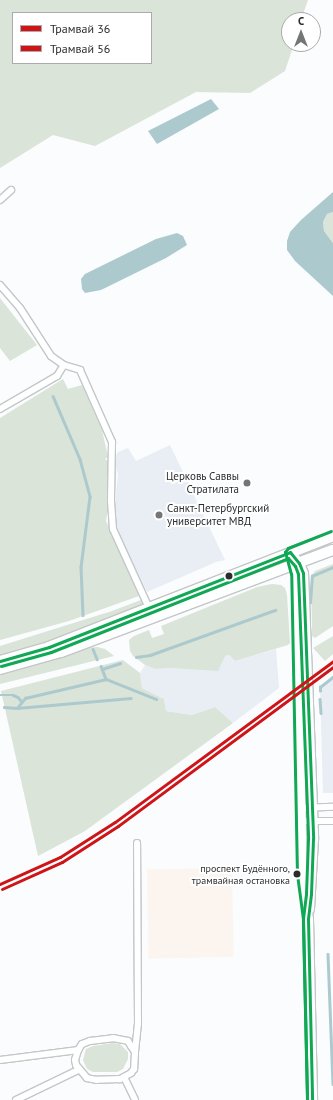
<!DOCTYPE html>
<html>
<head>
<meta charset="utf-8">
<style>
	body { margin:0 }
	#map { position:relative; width:333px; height:1100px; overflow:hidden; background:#fafcfe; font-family:"PT Sans",sans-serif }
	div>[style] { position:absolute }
	.built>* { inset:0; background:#e9eef5 }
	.industrial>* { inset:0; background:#fcf4ef; transform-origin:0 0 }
	.green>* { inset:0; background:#dbe4d8 }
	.water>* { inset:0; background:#accacd }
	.stream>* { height:2.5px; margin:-1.25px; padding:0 1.25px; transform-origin:1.25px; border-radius:1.25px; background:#accacd }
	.roads { filter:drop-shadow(1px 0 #c4c6c8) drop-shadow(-1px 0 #c4c6c8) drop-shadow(0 1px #c4c6c8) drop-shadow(0 -1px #c4c6c8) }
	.minor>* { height:6px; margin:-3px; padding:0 3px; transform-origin:3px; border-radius:3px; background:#feffff }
	.secondary>* { height:9px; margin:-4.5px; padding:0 4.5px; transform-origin:4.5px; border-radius:4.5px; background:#feffff }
	.primary>* { height:10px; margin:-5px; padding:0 5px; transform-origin:5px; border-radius:5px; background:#feffff }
	.bus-1>* { height:3px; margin:-1.5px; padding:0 1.5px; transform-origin:1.5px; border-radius:1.5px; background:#10a855 }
	.bus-2>* { height:3px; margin:-1.5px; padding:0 1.5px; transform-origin:1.5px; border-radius:1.5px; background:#10a855 }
	.bus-3>* { height:3px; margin:-1.5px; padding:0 1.5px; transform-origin:1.5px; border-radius:1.5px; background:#10a855 }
	.tram-1>* { height:3px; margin:-1.5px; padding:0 1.5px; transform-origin:1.5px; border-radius:1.5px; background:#ce1417 }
	.tram-2>* { height:3px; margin:-1.5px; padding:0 1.5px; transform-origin:1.5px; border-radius:1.5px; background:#ce1417 }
	.dots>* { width:11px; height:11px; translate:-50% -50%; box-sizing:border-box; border:2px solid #fff; border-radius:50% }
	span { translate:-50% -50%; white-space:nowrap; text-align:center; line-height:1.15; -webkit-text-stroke:4px #fff; paint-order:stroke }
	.bus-label { font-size:10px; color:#2a2c2e }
	.right { translate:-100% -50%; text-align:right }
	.poi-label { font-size:11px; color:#2a2c2e }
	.left { translate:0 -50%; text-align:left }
	.legend { position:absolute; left:12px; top:12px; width:140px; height:52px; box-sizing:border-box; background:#fff; border:1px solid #aaabab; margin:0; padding:5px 7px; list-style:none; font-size:12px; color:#2a2c2e }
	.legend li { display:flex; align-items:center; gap:8px; height:20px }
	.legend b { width:20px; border:1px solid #aaabab }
	.north { position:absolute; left:281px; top:12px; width:40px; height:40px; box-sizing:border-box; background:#fff; border:1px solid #aaabab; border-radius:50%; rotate:0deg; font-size:11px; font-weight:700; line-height:16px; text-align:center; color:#2a2c2e }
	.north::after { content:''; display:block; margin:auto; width:14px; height:18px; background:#737577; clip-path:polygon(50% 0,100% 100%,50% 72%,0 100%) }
</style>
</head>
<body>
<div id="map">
	<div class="built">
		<i style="clip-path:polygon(170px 445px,225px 560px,216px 562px,147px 592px,116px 529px,115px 501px,118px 475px,114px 458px,118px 452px,128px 448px,136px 461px)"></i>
		<i style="clip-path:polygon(276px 649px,279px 688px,233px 723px,215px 707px,192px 715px,166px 711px,164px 699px,142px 688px,140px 673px,145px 665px,155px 669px,172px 668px,229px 655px,235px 661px)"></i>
		<i style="clip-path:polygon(333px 679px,333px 793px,323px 793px,320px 688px)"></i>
	</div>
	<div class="industrial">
		<i style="left:232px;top:868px;width:89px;height:85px;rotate:89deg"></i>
	</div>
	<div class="green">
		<i style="clip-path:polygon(evenodd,0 0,308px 0,301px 20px,289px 20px,289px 44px,294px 44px,285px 71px,250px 93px,196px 92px,95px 146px,53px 135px,0 168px,0 0,13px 13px,151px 13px,151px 63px,13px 63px,13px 13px)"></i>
		<i style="clip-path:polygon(333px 212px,333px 243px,324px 231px,323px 222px,327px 214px)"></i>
		<i style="clip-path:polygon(0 298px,37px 345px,10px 361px,0 348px)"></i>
		<i style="clip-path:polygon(63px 379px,68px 389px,82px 385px,102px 430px,108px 457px,105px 459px,109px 462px,108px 511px,106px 521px,139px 596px,69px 621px,0 640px,0 418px)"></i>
		<i style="clip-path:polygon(333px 564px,333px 626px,315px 638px,312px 636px,312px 630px,311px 577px,315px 571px)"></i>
		<i style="clip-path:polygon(272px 584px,281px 585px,285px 588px,287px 595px,290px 643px,288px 645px,235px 661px,229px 655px,225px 656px,218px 671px,172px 668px,155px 669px,145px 665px,133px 656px,130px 651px,129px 640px,134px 636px,149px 630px,152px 638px,164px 634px,161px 626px,257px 587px)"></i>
		<i style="clip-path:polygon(141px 600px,144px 606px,45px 644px,0 656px,0 646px,112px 611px)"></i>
		<i style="clip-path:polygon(333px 636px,333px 654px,325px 661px,313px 648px)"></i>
		<i style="clip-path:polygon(97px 647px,105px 649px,114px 656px,0 684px,0 673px,84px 648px)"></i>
		<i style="clip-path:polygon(123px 660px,140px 673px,142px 688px,164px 699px,166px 711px,192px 715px,215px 707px,233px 723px,85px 831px,38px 856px,1px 691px)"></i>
		<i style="clip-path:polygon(113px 1043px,120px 1044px,128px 1052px,128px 1059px,123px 1069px,117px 1072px,93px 1072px,87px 1069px,83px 1060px,86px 1049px,93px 1046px)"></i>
	</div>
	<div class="water">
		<i style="clip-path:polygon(211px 99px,219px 109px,157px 144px,148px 131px)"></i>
		<i style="clip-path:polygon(333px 192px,333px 212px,327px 214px,323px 222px,324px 231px,333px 243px,333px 296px,295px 261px,287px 250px,287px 241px,290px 232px,301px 220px)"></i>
		<i style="clip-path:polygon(177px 233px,183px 236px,187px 245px,166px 258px,101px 290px,85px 293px,82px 289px,81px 279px,85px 274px,156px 239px)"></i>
	</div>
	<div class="stream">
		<i style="left:53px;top:396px;width:69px;rotate:66.8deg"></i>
		<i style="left:80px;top:459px;width:39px;rotate:75deg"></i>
		<i style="left:90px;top:497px;width:71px;rotate:97.3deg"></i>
		<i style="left:81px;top:567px;width:48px;rotate:87.6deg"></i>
		<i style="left:310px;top:603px;width:27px;rotate:-86deg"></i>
		<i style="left:312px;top:576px;width:23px;rotate:-23deg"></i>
		<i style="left:93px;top:649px;width:11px;rotate:68deg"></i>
		<i style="left:136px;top:657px;width:14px;rotate:-8deg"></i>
		<i style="left:150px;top:655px;width:133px;rotate:-19.8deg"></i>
		<i style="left:101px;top:666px;width:14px;rotate:69deg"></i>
		<i style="left:106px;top:679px;width:54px;rotate:21.8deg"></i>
		<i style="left:102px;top:669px;width:19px;rotate:-18deg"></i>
		<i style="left:320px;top:691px;width:4px;rotate:-90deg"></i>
		<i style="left:320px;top:687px;width:16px;rotate:-38deg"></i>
		<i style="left:0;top:695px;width:13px"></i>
		<i style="left:13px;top:695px;width:5px;rotate:22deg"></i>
		<i style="left:18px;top:697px;width:6px;rotate:51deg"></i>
		<i style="left:320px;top:699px;width:14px;rotate:86deg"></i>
		<i style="left:4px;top:707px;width:13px;rotate:4deg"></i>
		<i style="left:17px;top:708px;width:114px;rotate:-5deg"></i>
		<i style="left:17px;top:708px;width:13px;rotate:-51deg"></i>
		<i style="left:25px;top:698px;width:83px;rotate:-13.2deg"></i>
		<i style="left:328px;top:954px;width:130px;rotate:87.8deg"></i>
	</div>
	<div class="roads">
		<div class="minor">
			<i style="left:0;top:200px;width:15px;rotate:-42deg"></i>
			<i style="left:0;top:285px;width:30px;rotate:49deg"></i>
			<i style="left:20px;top:308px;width:57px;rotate:57.1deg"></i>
			<i style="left:51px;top:356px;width:16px;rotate:35deg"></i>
			<i style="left:64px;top:365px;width:17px;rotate:17deg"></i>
			<i style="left:80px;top:370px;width:79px;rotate:66deg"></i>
			<i style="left:112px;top:442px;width:59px;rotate:91deg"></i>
			<i style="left:111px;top:501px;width:28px;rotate:86deg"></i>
			<i style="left:113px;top:529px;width:87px;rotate:65.5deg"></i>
			<i style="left:0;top:409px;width:66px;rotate:-30.1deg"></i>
			<i style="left:57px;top:376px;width:13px;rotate:-58deg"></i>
			<i style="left:300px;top:808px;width:33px;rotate:-2deg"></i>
			<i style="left:300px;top:821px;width:33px"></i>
			<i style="left:113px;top:1038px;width:15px;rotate:11deg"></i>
			<i style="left:128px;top:1041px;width:6px;rotate:59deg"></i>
			<i style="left:131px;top:1046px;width:7px;rotate:56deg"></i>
			<i style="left:135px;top:1052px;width:17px;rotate:93deg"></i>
			<i style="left:134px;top:1069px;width:5px;rotate:127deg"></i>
			<i style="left:131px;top:1073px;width:13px;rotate:151deg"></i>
			<i style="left:120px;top:1079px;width:23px;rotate:178deg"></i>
			<i style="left:97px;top:1080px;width:10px;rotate:-169deg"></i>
			<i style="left:87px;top:1078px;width:17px;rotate:-130deg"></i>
			<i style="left:76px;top:1065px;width:5px;rotate:-101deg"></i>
			<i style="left:75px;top:1060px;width:10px;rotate:-73deg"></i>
			<i style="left:78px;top:1050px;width:7px;rotate:-56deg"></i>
			<i style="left:82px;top:1044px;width:9px;rotate:-21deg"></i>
			<i style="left:90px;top:1041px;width:23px;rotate:-7deg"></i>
			<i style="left:135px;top:1052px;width:29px;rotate:-84deg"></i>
			<i style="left:138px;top:1023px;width:180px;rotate:-90.3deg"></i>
			<i style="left:0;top:1060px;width:79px;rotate:-7.3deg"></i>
			<i style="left:124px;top:1077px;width:25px;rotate:64deg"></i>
			<i style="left:16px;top:1100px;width:69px;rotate:-25.8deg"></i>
		</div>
		<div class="secondary">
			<i style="left:290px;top:552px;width:22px;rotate:74deg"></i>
			<i style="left:296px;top:573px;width:301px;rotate:88.9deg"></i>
			<i style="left:302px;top:874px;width:45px;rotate:82.4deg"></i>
			<i style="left:308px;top:919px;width:181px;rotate:88.7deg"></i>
			<i style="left:295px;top:558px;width:6px;rotate:51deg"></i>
			<i style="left:299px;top:563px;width:11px;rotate:68deg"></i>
			<i style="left:303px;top:573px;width:266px;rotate:87.8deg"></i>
			<i style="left:313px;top:839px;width:70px;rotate:93.3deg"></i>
		</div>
		<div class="primary">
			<i style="left:0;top:661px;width:51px;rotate:-15.9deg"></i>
			<i style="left:49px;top:647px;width:305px;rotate:-21.3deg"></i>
			<i style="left:0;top:669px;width:63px;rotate:-15.6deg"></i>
			<i style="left:61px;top:652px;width:290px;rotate:-20.6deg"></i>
		</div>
	</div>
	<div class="bus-1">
		<i style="left:0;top:661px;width:51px;rotate:-15.9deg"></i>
		<i style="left:49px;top:647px;width:259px;rotate:-21.5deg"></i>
		<i style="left:290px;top:552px;width:14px;rotate:51deg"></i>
		<i style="left:299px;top:563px;width:11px;rotate:68deg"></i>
		<i style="left:303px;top:573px;width:266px;rotate:87.8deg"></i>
		<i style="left:313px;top:839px;width:55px;rotate:92.1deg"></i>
		<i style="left:311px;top:894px;width:25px;rotate:97deg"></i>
		<i style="left:308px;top:919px;width:181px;rotate:88.7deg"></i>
	</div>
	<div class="bus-2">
		<i style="left:1px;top:666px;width:52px;rotate:-15.6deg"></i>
		<i style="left:51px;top:652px;width:255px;rotate:-21.6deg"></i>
		<i style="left:288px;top:558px;width:11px;rotate:49deg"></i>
		<i style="left:295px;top:566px;width:9px;rotate:69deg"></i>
		<i style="left:298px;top:574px;width:265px;rotate:87.8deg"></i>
		<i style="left:308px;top:839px;width:55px;rotate:92.1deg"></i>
		<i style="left:306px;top:894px;width:25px;rotate:97deg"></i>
		<i style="left:303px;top:919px;width:181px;rotate:88.7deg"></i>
	</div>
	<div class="bus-3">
		<i style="left:307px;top:1100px;width:181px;rotate:-91.3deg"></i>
		<i style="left:303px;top:919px;width:45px;rotate:-97.6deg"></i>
		<i style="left:297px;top:874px;width:300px;rotate:-91.1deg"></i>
		<i style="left:291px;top:574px;width:23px;rotate:-105deg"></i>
		<i style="left:285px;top:552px;width:5px;rotate:-53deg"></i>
		<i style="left:288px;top:548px;width:46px;rotate:-21.6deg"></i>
	</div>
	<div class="tram-1">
		<i style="left:0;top:884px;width:66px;rotate:-24.2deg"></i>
		<i style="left:60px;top:857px;width:65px;rotate:-32.5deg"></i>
		<i style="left:115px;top:822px;width:271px;rotate:-36.4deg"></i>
	</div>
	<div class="tram-2">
		<i style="left:2px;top:889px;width:66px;rotate:-24.2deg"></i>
		<i style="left:62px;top:862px;width:67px;rotate:-32.7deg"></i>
		<i style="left:118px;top:826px;width:267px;rotate:-36.5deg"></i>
	</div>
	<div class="dots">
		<i style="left:247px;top:483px;background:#737577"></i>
		<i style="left:159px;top:515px;background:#737577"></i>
		<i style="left:229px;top:576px;background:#2a2c2e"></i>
		<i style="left:297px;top:874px;background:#2a2c2e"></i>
	</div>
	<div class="bus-label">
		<span class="right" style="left:290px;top:874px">проспект Будённого,<br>трамвайная остановка</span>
	</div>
	<div class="poi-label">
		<span class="right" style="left:239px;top:483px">Церковь Саввы<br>Стратилата</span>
		<span class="left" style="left:167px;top:515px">Санкт-Петербургский<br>университет МВД</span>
	</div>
	<ul class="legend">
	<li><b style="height:5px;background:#ce1417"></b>Трамвай 36</li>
	<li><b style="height:5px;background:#ce1417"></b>Трамвай 56</li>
	</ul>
	<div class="north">С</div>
</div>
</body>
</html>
